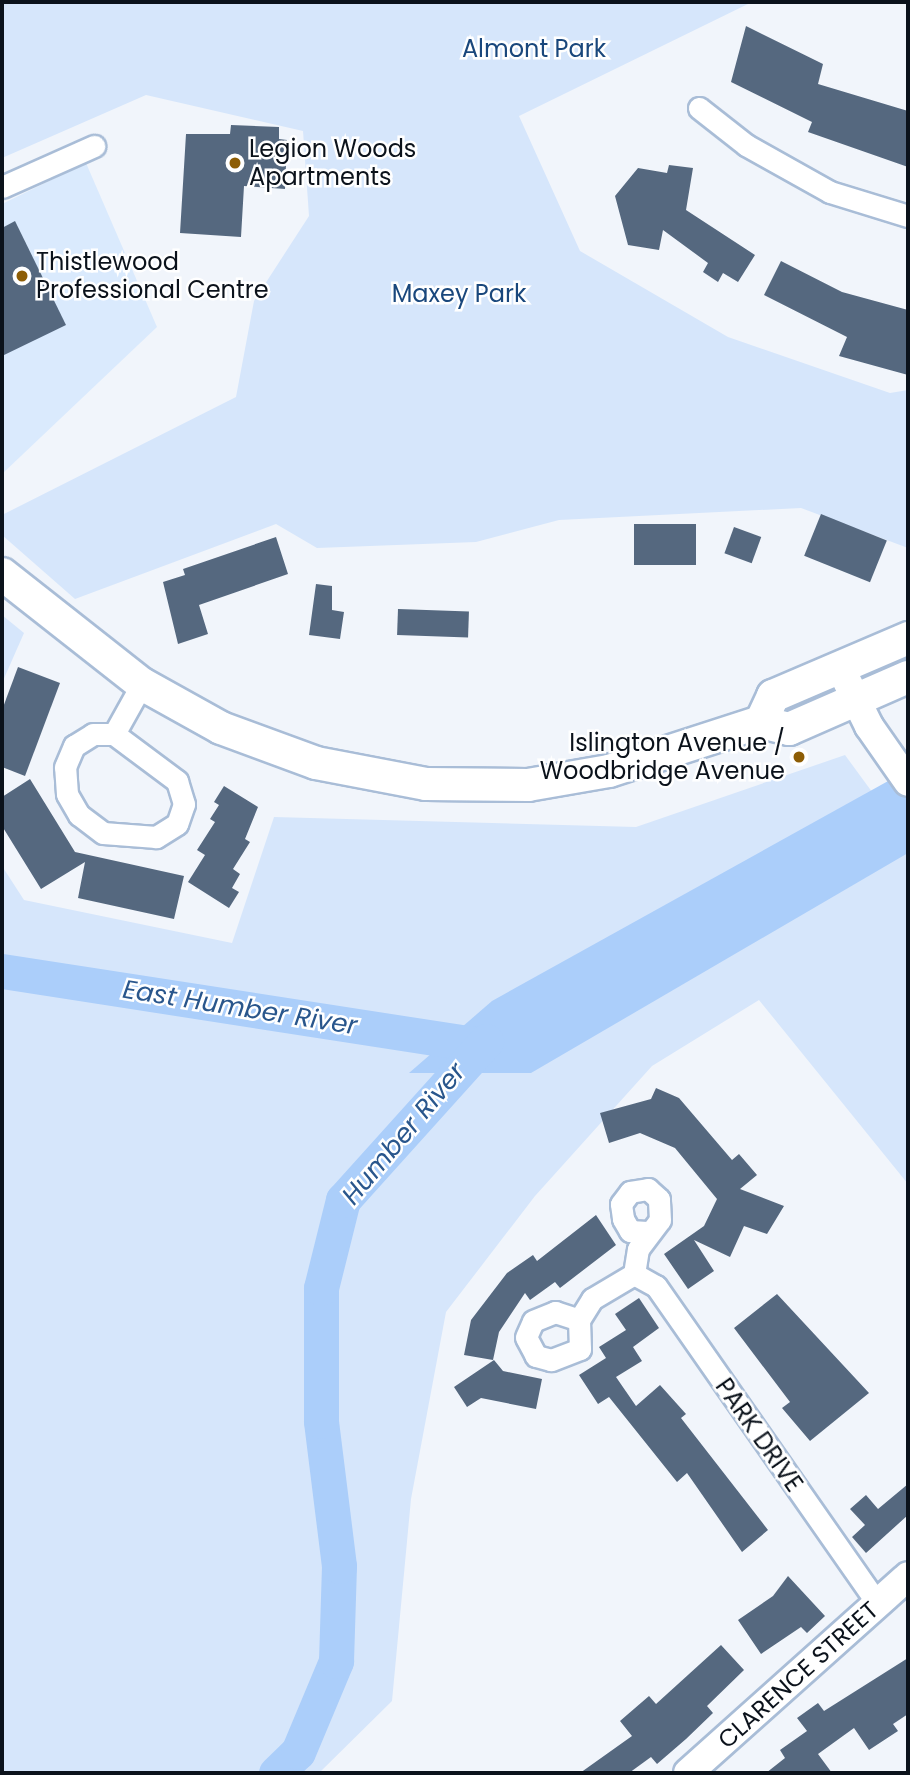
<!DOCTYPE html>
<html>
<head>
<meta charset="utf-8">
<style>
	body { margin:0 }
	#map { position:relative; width:910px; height:1775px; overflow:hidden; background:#f1f5fb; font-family:Poppins,sans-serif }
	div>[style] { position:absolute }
	.built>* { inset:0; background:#daeafd }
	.green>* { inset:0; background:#d6e6fb }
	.water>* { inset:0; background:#abcefa }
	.river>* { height:35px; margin:-17.5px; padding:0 17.5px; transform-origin:17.5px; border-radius:17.5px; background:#abcefa }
	.building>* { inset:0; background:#55687f; transform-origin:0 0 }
	.roads { filter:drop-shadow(2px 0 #a9bdd7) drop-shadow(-2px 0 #a9bdd7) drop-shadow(0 2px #a9bdd7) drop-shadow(0 -2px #a9bdd7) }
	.minor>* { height:21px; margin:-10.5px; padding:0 10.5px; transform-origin:10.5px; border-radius:10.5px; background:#fff }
	.tertiary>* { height:28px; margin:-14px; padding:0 14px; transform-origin:14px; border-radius:14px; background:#fff }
	.secondary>* { height:32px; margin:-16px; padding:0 16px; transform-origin:16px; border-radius:16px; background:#fff }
	.dots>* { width:19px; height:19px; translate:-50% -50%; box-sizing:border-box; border:4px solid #fff; border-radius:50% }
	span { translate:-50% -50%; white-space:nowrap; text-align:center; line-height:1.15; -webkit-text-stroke:5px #fff; paint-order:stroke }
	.park-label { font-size:24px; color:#19477c }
	.poi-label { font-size:24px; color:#0b121b }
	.left { translate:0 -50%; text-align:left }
	.right { translate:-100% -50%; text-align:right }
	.street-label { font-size:24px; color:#0b121b }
	.water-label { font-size:26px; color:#29568c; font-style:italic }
	.frame { position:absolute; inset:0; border:4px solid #0b121b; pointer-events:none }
</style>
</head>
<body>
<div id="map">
	<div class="built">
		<i style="clip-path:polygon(86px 163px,157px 327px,2px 474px,2px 204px)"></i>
	</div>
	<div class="green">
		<i style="clip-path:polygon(2px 2px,752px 2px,519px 116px,580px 251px,728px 337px,890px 393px,908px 390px,908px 548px,801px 508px,559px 520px,476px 542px,317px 548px,276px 524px,75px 599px,2px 535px,2px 515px,236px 397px,254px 301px,309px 216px,303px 131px,146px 95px,2px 158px)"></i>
		<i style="clip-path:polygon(2px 615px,24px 633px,2px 683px)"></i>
		<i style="clip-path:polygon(845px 755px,908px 841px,908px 1184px,759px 1000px,652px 1066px,535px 1196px,446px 1312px,411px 1499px,392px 1701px,319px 1773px,2px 1773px,2px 866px,24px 900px,232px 943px,274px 817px,636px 827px)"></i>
	</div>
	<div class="water">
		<i style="clip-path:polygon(908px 770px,908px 853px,531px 1073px,409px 1073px,492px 1001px)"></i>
	</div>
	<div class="river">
		<i style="left:2px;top:971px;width:483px;rotate:8.8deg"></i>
		<i style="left:276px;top:1773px;width:30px;rotate:-44deg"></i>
		<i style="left:298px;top:1752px;width:99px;rotate:-67.3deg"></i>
		<i style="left:336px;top:1661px;width:95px;rotate:-88.2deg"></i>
		<i style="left:339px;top:1566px;width:146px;rotate:-97.1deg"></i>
		<i style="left:321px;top:1421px;width:133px;rotate:-90deg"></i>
		<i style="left:321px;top:1288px;width:91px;rotate:-76deg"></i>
		<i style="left:343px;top:1200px;width:214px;rotate:-48deg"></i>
	</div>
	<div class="building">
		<i style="clip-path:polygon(746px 26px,823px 64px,818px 84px,908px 111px,908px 167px,808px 132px,812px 122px,731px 82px)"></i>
		<i style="clip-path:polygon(231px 125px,279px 127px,279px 139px,287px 140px,285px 189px,244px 186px,241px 237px,180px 233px,186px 134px,230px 134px)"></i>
		<i style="clip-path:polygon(669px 165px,693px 168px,686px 210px,755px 255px,738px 282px,723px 273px,718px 282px,703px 272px,708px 263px,663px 230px,659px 250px,628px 245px,615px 196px,638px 168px,667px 173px)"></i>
		<i style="clip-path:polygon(15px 221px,66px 325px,2px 356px,2px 228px)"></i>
		<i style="clip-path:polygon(781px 261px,842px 292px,908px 310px,908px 375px,839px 356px,847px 337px,764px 295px)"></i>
		<i style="left:821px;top:514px;width:71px;height:45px;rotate:22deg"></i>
		<i style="left:634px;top:524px;width:62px;height:41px"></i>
		<i style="left:734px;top:527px;width:29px;height:28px;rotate:20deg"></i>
		<i style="clip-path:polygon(276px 537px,288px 574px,199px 605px,208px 634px,178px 644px,163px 582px,185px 575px,183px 569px)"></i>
		<i style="clip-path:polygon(316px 584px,332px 586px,332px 610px,344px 612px,340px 639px,309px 635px)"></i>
		<i style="left:398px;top:609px;width:71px;height:26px;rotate:2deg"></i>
		<i style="clip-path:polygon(18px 667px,60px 683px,25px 776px,2px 767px,2px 710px)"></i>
		<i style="clip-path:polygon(30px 779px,75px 852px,184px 876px,174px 919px,78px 898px,85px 862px,41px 889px,2px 826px,2px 797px)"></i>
		<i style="clip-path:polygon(224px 786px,258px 807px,245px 839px,250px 842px,233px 869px,240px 874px,232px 888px,239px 892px,229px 908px,188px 882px,205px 855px,197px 850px,215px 822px,210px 819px,219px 805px,214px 802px)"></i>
		<i style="clip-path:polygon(656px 1088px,679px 1098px,732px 1160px,739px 1154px,757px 1175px,740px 1189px,784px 1206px,767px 1234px,744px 1226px,730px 1257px,694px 1240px,714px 1271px,688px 1289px,664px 1254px,704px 1226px,717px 1199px,675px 1148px,640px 1133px,609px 1143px,600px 1113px,651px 1099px)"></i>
		<i style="clip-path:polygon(596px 1215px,616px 1245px,560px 1288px,555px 1282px,530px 1300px,525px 1293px,499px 1332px,493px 1360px,464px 1355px,471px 1320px,507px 1273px,533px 1255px,537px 1261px)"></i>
		<i style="clip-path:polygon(777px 1294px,869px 1393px,810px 1441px,782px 1408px,790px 1402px,734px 1328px)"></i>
		<i style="clip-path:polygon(639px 1298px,659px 1328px,633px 1347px,642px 1361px,616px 1377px,636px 1406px,660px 1385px,686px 1414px,681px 1418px,768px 1530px,742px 1552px,687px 1473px,677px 1482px,609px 1397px,598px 1404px,579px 1375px,606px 1358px,599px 1347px,626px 1330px,615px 1314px)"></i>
		<i style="clip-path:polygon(494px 1360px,503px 1371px,542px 1379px,536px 1409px,481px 1398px,467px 1407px,454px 1387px)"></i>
		<i style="clip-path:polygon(908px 1484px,908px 1515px,866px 1553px,852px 1537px,865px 1525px,850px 1509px,866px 1495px,878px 1509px)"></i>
		<i style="clip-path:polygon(788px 1576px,825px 1616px,807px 1633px,801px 1627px,761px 1654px,738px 1620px,773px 1596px)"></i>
		<i style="clip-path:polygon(721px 1645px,744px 1670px,707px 1706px,713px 1713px,686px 1739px,657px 1764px,651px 1757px,629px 1773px,580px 1773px,632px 1736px,620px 1721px,649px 1696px,656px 1704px)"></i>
		<i style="clip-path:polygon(908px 1658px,908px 1714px,893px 1724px,898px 1731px,869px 1750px,854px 1728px,818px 1754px,832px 1773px,766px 1773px,785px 1758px,780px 1750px,807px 1731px,797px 1718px,818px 1703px,824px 1711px)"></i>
	</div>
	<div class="roads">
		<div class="minor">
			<i style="left:699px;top:108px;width:60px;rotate:38.2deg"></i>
			<i style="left:746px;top:145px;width:96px;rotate:29.2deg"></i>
			<i style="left:830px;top:192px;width:82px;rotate:17.1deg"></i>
			<i style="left:2px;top:187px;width:101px;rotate:-24deg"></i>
			<i style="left:93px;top:734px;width:21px"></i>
			<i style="left:114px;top:734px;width:79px;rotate:36.7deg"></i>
			<i style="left:177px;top:781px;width:24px;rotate:73deg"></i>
			<i style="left:184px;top:804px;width:21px;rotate:109deg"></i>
			<i style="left:177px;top:824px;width:25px;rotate:148deg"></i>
			<i style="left:156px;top:837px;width:53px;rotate:-175.7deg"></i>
			<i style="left:103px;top:833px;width:30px;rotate:-143deg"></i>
			<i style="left:79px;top:815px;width:24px;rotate:-120deg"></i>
			<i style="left:67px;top:794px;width:27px;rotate:-94deg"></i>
			<i style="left:65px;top:767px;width:23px;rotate:-67deg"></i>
			<i style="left:74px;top:746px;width:22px;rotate:-32deg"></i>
			<i style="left:114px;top:734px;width:57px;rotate:-60.8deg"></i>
			<i style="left:634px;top:1274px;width:25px;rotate:-81deg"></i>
			<i style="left:638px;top:1249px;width:36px;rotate:-53deg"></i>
			<i style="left:660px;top:1220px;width:21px;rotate:-93deg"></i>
			<i style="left:659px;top:1199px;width:15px;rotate:-138deg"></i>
			<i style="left:648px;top:1189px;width:18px;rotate:171deg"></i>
			<i style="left:630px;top:1192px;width:15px;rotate:127deg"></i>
			<i style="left:621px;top:1204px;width:15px;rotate:82deg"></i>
			<i style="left:623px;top:1219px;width:14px;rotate:60deg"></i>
			<i style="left:630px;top:1231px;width:17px;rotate:3deg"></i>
			<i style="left:579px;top:1320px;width:29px;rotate:88deg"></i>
			<i style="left:580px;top:1349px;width:31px;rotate:159deg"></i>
			<i style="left:551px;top:1360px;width:16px;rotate:-165deg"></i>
			<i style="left:536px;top:1356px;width:21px;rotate:-118deg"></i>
			<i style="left:526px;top:1337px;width:17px;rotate:-66deg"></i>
			<i style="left:533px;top:1321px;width:24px;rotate:-22deg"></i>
			<i style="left:555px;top:1312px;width:25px;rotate:18deg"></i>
			<i style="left:579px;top:1320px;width:25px;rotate:-58deg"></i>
			<i style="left:592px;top:1299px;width:49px;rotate:-30.8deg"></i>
			<i style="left:634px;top:1274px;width:25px;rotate:29deg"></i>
			<i style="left:656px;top:1286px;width:386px;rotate:55.1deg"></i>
		</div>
		<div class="tertiary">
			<i style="left:840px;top:667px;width:66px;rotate:63.8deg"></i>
			<i style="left:869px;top:726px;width:68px;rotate:55.1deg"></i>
			<i style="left:688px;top:1773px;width:295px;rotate:-41.8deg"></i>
		</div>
		<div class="secondary">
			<i style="left:2px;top:574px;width:178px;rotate:38.2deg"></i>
			<i style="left:142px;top:684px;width:90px;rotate:29.1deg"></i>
			<i style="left:221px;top:728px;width:101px;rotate:20.2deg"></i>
			<i style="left:316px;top:763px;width:112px;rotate:10.8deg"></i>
			<i style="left:426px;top:784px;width:102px;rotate:0.6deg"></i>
			<i style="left:528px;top:785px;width:82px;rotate:-9.8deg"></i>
			<i style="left:609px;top:771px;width:160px;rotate:-17.9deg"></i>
			<i style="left:761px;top:722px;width:29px;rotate:14deg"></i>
			<i style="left:789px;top:729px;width:130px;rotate:-23.6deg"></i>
			<i style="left:761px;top:722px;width:29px;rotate:-65deg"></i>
			<i style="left:773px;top:696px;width:147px;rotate:-23.2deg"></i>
		</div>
	</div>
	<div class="dots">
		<i style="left:235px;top:163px;background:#8d5d05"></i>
		<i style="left:22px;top:276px;background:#8d5d05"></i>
		<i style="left:799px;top:757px;background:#8d5d05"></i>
	</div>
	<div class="park-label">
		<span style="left:534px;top:49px">Almont Park</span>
		<span style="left:459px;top:294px">Maxey Park</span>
	</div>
	<div class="poi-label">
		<span class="left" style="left:249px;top:163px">Legion Woods<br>Apartments</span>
		<span class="left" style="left:36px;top:276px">Thistlewood<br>Professional Centre</span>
		<span class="right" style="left:785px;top:757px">Islington Avenue /<br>Woodbridge Avenue</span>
	</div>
	<div class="street-label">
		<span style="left:759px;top:1435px;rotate:55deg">PARK DRIVE</span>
		<span style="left:798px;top:1675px;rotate:-42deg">CLARENCE STREET</span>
	</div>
	<div class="water-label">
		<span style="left:240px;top:1008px;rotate:9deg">East Humber River</span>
		<span style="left:404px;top:1134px;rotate:-50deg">Humber River</span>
	</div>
	<div class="frame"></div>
</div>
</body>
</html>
